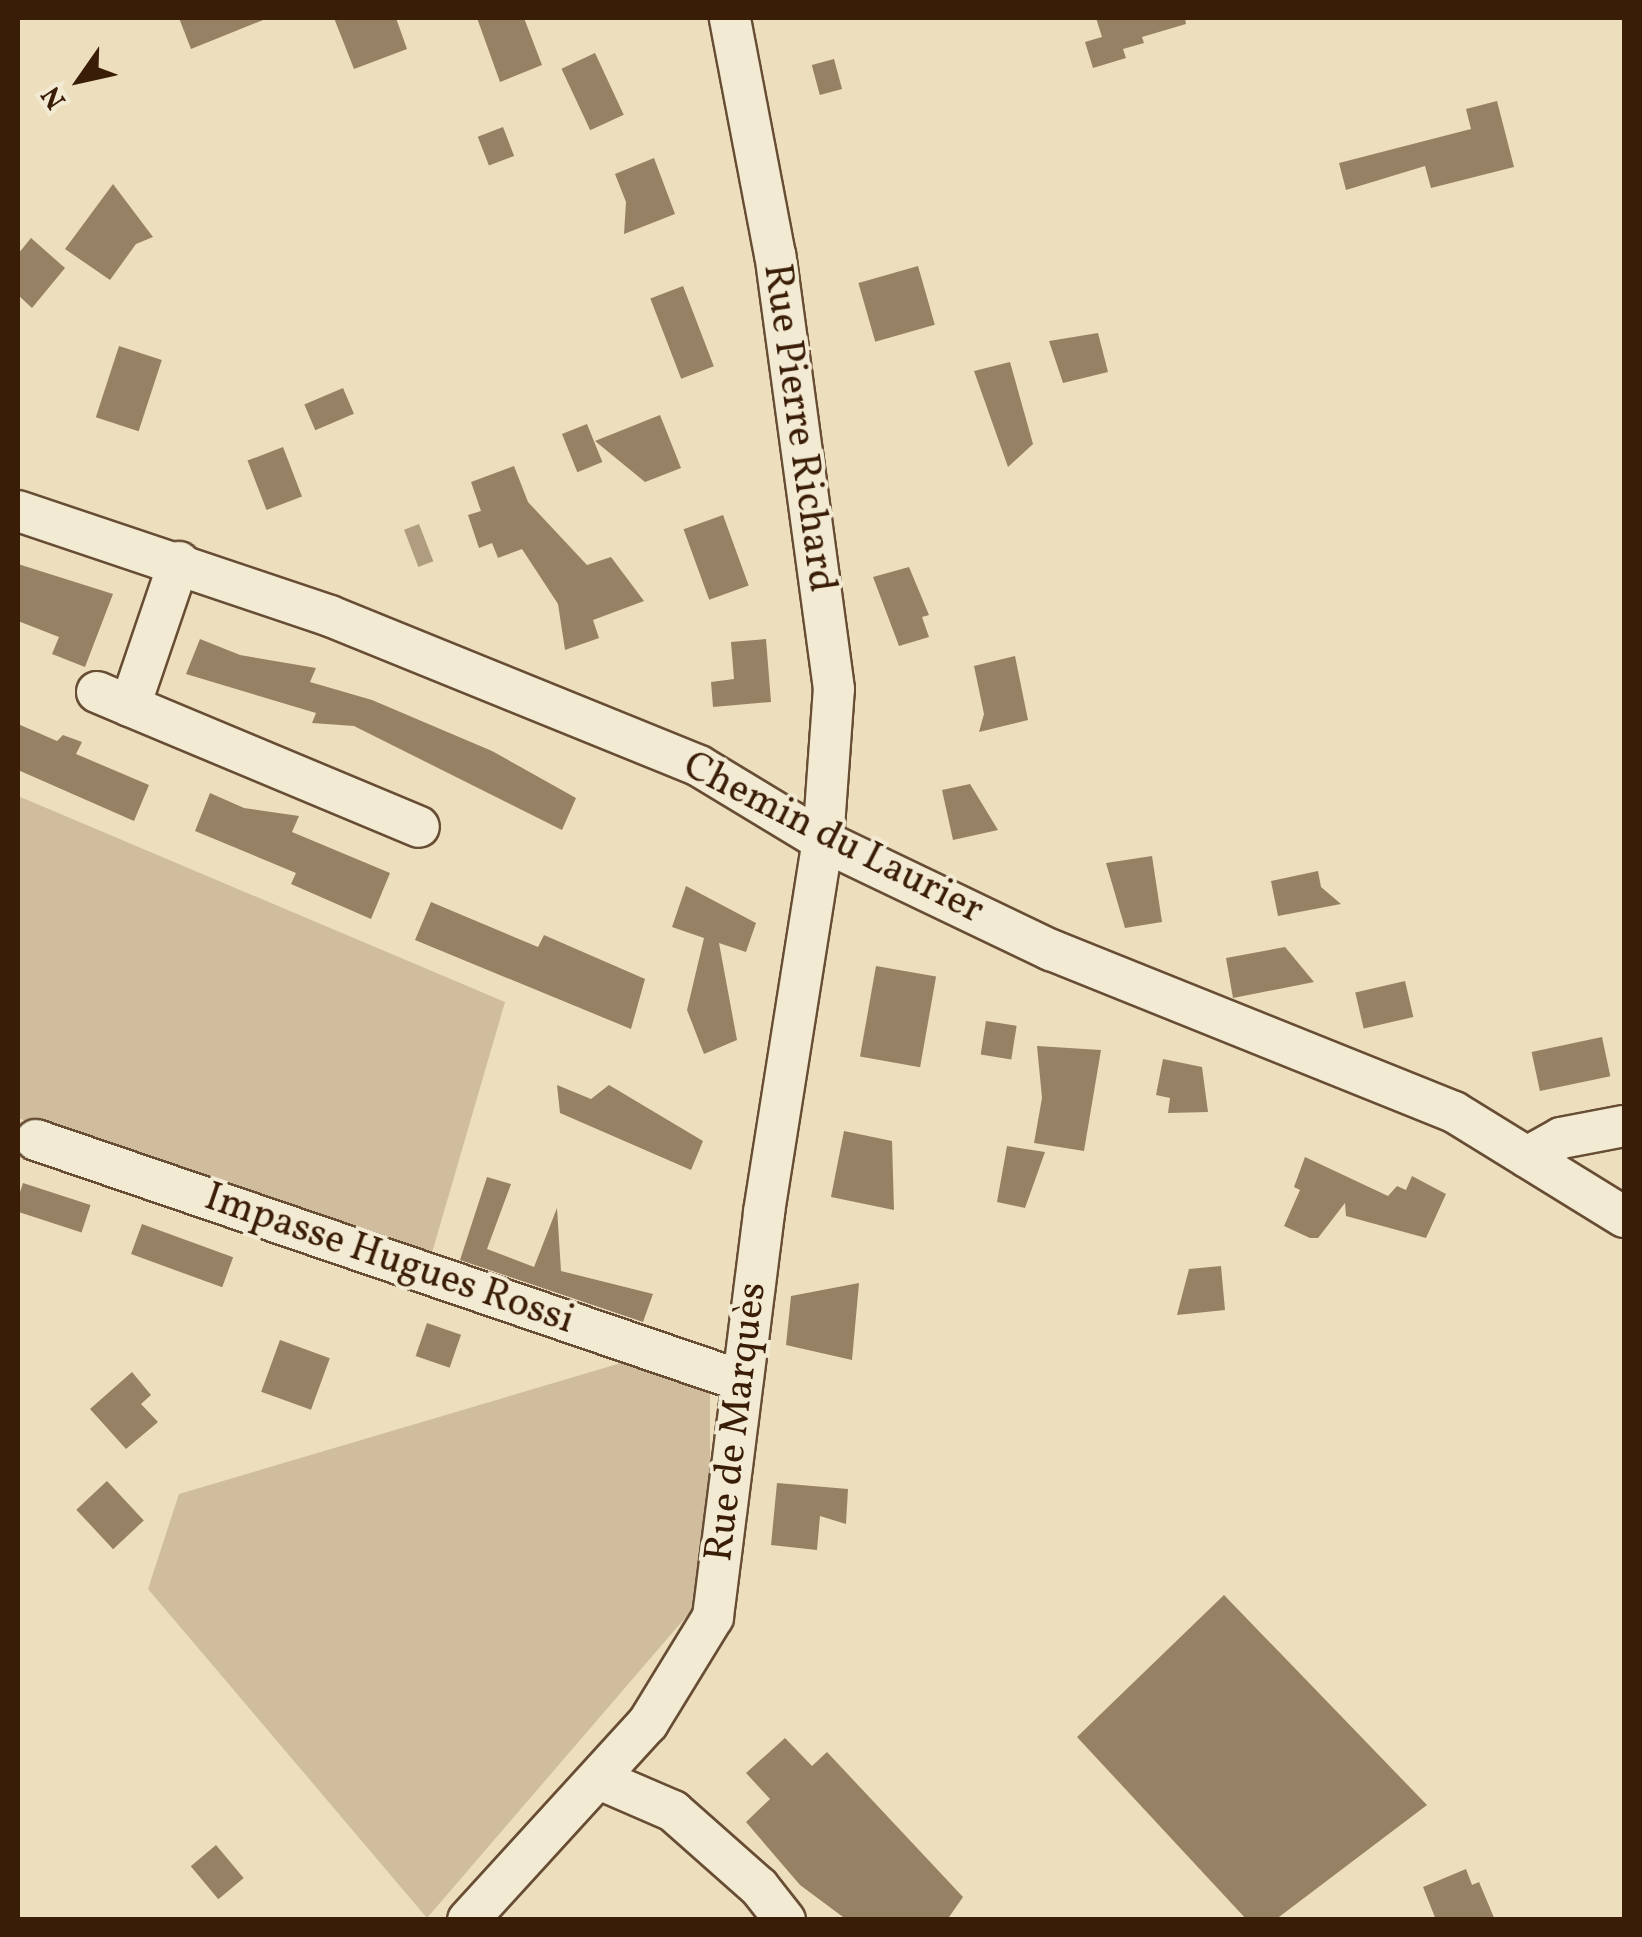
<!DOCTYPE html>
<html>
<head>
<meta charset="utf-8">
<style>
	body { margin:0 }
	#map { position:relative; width:1642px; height:1937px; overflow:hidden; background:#eddebd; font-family:Vollkorn,serif }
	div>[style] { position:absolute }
	.green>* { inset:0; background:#cfbd9e }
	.water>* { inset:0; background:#b09c7f; transform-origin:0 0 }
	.building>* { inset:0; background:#978165; transform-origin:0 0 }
	.roads { filter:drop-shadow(2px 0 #674d34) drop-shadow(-2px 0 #674d34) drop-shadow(0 2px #674d34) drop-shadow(0 -2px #674d34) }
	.minor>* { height:40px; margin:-20px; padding:0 20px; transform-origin:20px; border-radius:20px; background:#f3ead4 }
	span { translate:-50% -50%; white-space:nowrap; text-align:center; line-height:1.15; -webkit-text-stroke:8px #f3ead4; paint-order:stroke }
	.street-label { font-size:40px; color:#3a1d06 }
	.frame { position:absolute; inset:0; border:20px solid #3a1d06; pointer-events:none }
	.north { position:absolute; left:30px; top:30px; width:100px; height:100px; -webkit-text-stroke:8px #f3ead4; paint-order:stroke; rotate:236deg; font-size:28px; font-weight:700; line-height:40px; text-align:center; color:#3a1d06 }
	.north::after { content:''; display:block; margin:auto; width:35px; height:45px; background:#3a1d06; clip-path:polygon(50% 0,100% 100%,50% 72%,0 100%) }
</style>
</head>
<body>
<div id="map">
	<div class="green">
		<i style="clip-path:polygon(18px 796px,505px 1002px,429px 1263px,18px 1118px)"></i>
		<i style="clip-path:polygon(621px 1363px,710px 1380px,710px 1589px,427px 1918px,148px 1589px,179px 1494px)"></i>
	</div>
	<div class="water">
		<i style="left:419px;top:524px;width:40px;height:16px;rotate:69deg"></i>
	</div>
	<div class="building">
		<i style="clip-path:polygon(179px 18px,268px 18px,191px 49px)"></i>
		<i style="clip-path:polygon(334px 18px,396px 18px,407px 49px,354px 69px)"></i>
		<i style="clip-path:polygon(477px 18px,524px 18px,542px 65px,500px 82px)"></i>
		<i style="clip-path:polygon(1096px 18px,1185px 18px,1186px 24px,1142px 37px,1144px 43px,1123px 49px,1126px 58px,1093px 68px,1085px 42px,1102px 37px)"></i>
		<i style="left:595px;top:53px;width:68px;height:37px;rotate:65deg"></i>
		<i style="left:834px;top:59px;width:31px;height:23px;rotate:75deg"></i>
		<i style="clip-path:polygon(1497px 101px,1514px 167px,1431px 188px,1425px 166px,1346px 190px,1339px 163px,1471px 129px,1466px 109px)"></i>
		<i style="left:503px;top:127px;width:31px;height:27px;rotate:69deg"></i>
		<i style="clip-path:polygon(654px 158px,675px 214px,624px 234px,626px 202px,615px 174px)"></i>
		<i style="clip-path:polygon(113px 184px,153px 237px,136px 244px,110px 280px,65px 249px)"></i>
		<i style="clip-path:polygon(31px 238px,65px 268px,32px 308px,18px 295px,18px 254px)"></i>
		<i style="left:918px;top:266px;width:61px;height:62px;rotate:74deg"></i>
		<i style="left:683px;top:286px;width:86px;height:35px;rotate:69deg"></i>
		<i style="clip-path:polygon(1098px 333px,1108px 372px,1063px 383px,1049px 341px)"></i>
		<i style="left:119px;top:346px;width:45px;height:75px;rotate:18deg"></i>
		<i style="clip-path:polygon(1010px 362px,1033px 444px,1008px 467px,974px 371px)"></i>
		<i style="left:343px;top:388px;width:28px;height:42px;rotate:67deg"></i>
		<i style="clip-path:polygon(660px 415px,681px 468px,645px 482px,595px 441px)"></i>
		<i style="left:587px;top:424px;width:41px;height:27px;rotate:68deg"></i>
		<i style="left:283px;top:447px;width:53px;height:38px;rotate:69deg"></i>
		<i style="clip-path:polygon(514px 466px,528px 502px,587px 565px,611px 557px,644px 601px,593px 620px,599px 638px,565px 650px,558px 604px,522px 549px,498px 558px,492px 543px,479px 548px,468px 515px,481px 511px,471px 482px)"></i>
		<i style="left:723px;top:515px;width:75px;height:42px;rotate:70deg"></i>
		<i style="clip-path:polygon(18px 564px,113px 594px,85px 667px,52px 654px,59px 637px,18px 621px)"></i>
		<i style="clip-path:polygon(909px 567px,929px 615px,922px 617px,929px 637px,899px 646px,873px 577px)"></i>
		<i style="clip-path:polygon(200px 639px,240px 655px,316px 668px,310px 682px,372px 700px,492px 751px,576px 798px,562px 830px,354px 726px,312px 723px,316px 713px,186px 674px)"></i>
		<i style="clip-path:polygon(766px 639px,771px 702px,713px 707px,711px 682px,734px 679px,731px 642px)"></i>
		<i style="clip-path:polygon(1015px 656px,1028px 720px,979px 732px,984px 714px,974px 666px)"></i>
		<i style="clip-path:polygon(18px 724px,57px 741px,63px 735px,82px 742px,76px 754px,149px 785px,134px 821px,18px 770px)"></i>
		<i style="clip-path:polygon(970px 784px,998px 830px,953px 840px,942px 790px)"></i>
		<i style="clip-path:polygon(210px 793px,244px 808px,299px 816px,292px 832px,390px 873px,371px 919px,291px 884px,296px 873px,195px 831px)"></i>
		<i style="clip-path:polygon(1152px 856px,1162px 922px,1125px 928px,1106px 863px)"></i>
		<i style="clip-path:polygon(1318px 871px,1321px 887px,1341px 904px,1278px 916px,1271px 881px)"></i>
		<i style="clip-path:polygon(686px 886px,756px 923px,746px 952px,719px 943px,737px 1040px,704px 1054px,687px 1010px,704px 938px,672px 927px)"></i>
		<i style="clip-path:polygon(431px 902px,538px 947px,544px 935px,645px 979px,631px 1029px,415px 940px)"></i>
		<i style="clip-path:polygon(1285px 947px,1314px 982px,1233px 998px,1226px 958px)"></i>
		<i style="left:876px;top:966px;width:61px;height:92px;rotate:10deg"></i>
		<i style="left:1405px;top:981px;width:37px;height:51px;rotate:77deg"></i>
		<i style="left:986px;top:1021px;width:31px;height:34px;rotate:9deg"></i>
		<i style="left:1602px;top:1037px;width:40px;height:72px;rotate:78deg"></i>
		<i style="clip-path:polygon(1037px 1046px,1101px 1050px,1084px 1151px,1034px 1143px,1042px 1098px)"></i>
		<i style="clip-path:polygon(1163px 1059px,1202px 1067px,1208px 1112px,1168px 1113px,1170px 1098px,1156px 1095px)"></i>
		<i style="clip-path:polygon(557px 1085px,591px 1099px,609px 1085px,703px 1141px,691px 1170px,560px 1113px)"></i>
		<i style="clip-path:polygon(844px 1131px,892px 1141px,894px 1210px,831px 1197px)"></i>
		<i style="clip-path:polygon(1007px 1146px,1045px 1152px,1025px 1208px,997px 1202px)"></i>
		<i style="clip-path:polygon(1305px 1157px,1388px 1196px,1397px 1186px,1406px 1190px,1412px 1176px,1446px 1194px,1426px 1238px,1346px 1216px,1345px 1203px,1318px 1238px,1310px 1238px,1284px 1226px,1300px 1190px,1294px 1187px)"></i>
		<i style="clip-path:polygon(487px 1177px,511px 1184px,487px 1249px,534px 1267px,557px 1208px,561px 1271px,653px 1294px,643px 1322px,460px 1260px)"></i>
		<i style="left:23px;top:1183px;width:71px;height:29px;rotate:18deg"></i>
		<i style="left:142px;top:1224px;width:97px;height:32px;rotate:20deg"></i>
		<i style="clip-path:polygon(1221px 1266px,1225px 1310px,1177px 1315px,1189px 1269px)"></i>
		<i style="clip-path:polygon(859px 1283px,852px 1360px,786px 1345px,791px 1296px)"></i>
		<i style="left:427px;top:1323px;width:36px;height:35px;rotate:19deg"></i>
		<i style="left:280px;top:1340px;width:53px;height:55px;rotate:20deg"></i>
		<i style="clip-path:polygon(132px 1372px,151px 1395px,141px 1404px,158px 1422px,126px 1449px,90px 1409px)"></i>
		<i style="left:107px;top:1481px;width:54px;height:42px;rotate:47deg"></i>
		<i style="clip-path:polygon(777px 1483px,848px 1489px,846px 1524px,820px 1516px,817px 1550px,771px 1545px)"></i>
		<i style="clip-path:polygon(1224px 1595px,1427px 1805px,1275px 1920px,1247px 1920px,1077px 1737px)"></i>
		<i style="clip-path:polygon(785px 1738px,812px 1766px,827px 1752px,963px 1897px,947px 1920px,847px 1920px,800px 1885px,746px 1822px,770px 1799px,746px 1773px)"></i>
		<i style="left:216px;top:1845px;width:43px;height:33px;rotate:50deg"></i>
		<i style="clip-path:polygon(1466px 1869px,1472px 1885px,1479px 1882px,1495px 1920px,1436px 1920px,1423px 1887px)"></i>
	</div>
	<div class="roads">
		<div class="minor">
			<i style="left:18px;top:511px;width:329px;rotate:18.6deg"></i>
			<i style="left:330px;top:616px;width:398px;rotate:22.1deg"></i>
			<i style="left:699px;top:766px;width:145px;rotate:31.2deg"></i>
			<i style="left:823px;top:841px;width:253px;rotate:25.6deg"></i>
			<i style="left:1051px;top:950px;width:434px;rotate:21.9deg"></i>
			<i style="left:1454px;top:1112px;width:200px;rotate:31.7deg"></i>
			<i style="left:179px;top:562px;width:152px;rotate:108.8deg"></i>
			<i style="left:130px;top:706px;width:313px;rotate:22.7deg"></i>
			<i style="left:97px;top:692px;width:36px;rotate:23deg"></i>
			<i style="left:36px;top:1140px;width:746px;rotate:18.85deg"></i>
			<i style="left:1527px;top:1157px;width:39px;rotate:-29deg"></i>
			<i style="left:1561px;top:1138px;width:64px;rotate:-10.8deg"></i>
			<i style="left:599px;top:1779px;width:81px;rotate:23.4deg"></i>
			<i style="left:673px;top:1811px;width:115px;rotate:41.5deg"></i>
			<i style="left:759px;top:1887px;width:42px;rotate:51.8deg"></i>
			<i style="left:468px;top:1920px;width:267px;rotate:-47.6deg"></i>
			<i style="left:648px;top:1723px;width:124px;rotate:-58.5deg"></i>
			<i style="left:713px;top:1617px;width:408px;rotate:-82.8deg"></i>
			<i style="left:764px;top:1212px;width:376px;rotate:-81deg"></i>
			<i style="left:823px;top:841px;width:152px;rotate:-85.9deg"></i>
			<i style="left:834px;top:689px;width:438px;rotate:-97.7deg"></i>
			<i style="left:775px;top:255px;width:241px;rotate:-100.8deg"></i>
		</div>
	</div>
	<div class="street-label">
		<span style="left:798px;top:428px;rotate:82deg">Rue Pierre Richard</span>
		<span style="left:833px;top:839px;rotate:27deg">Chemin du Laurier</span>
		<span style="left:389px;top:1260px;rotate:19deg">Impasse Hugues Rossi</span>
		<span style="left:737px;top:1422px;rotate:-83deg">Rue de Marquès</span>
	</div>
	<div class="frame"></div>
	<div class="north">N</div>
</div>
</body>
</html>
